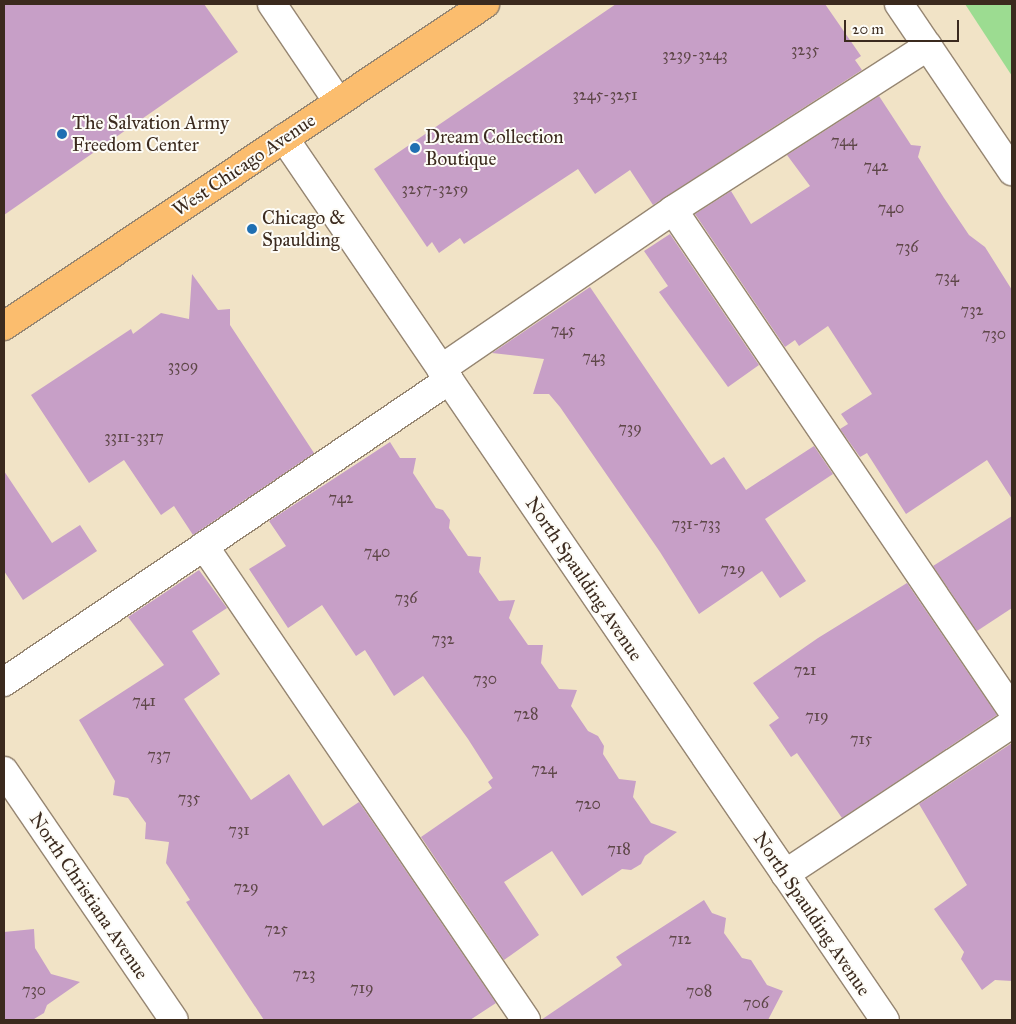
<!DOCTYPE html>
<html>
<head>
<meta charset="utf-8">
<style>
	body { margin:0 }
	#map { position:relative; width:1016px; height:1024px; overflow:hidden; background:#f1e3c6; font-family:"IM FELL Great Primer",serif }
	div>[style] { position:absolute }
	.green>* { inset:0; background:#9cdc91 }
	.building>* { inset:0; background:#c79fc7 }
	.roads { filter:drop-shadow(1px 0 #968672) drop-shadow(-1px 0 #968672) drop-shadow(0 1px #968672) drop-shadow(0 -1px #968672) }
	.minor>* { height:28px; margin:-14px; padding:0 14px; transform-origin:14px; border-radius:14px; background:#fff }
	.major>* { height:28px; margin:-14px; padding:0 14px; transform-origin:14px; border-radius:14px; background:#fbbd6e }
	.dots>* { width:14px; height:14px; translate:-50% -50%; box-sizing:border-box; border:2px solid #fdfcf7; border-radius:50% }
	span { translate:-50% -50%; white-space:nowrap; text-align:center; line-height:1.15; -webkit-text-stroke:4px #fdfcf7; paint-order:stroke }
	.number-label { font-size:16px; color:#5e4748 }
	.number-label span { -webkit-text-stroke-width:0 }
	.poi-label { font-size:19px; color:#3b2a1e }
	.left { translate:0 -50%; text-align:left }
	.street-label { font-size:19px; color:#3b2a1e }
	.frame { position:absolute; inset:0; border:5px solid #3b2a1e; pointer-events:none }
	.scale { position:absolute; left:844px; top:20px; width:115px; height:22px; box-sizing:border-box; border:2px solid #3b2a1e; border-top:0; padding-left:6px; font-size:15px; line-height:18px; white-space:nowrap; color:#3b2a1e; -webkit-text-stroke:4px #fdfcf7; paint-order:stroke }
</style>
</head>
<body>
<div id="map">
	<div class="green">
		<i style="clip-path:polygon(965px 4px,1012px 4px,1012px 76px)"></i>
	</div>
	<div class="building">
		<i style="clip-path:polygon(4px 4px,204px 4px,238px 52px,4px 215px)"></i>
		<i style="clip-path:polygon(616px 4px,825px 4px,861px 56px,855px 60px,862px 70px,653px 205px,630px 170px,595px 194px,578px 169px,464px 244px,460px 238px,439px 253px,432px 242px,427px 247px,374px 169px)"></i>
		<i style="clip-path:polygon(879px 96px,911px 145px,921px 146px,918px 157px,944px 198px,969px 235px,985px 247px,1012px 290px,1012px 499px,987px 460px,906px 514px,867px 453px,860px 457px,840px 429px,848px 424px,841px 414px,872px 394px,828px 326px,799px 346px,795px 340px,785px 347px,695px 214px,731px 191px,751px 224px,810px 186px,787px 155px)"></i>
		<i style="clip-path:polygon(670px 234px,759px 365px,728px 387px,659px 292px,668px 286px,644px 251px)"></i>
		<i style="clip-path:polygon(192px 274px,218px 310px,230px 309px,230px 325px,314px 453px,193px 535px,174px 506px,161px 515px,124px 460px,89px 483px,31px 395px,131px 329px,133px 334px,161px 313px,189px 319px)"></i>
		<i style="clip-path:polygon(590px 287px,711px 465px,724px 457px,746px 490px,814px 446px,833px 474px,765px 519px,806px 581px,780px 598px,762px 571px,699px 614px,660px 552px,560px 407px,549px 394px,533px 394px,544px 359px,492px 353px)"></i>
		<i style="clip-path:polygon(390px 442px,400px 458px,416px 458px,413px 473px,436px 508px,443px 510px,450px 520px,449px 528px,468px 556px,481px 557px,479px 572px,499px 601px,515px 600px,509px 618px,528px 645px,543px 645px,541px 663px,559px 689px,577px 690px,571px 706px,588px 731px,598px 736px,604px 746px,603px 754px,619px 779px,636px 781px,633px 797px,651px 823px,677px 832px,645px 856px,641px 864px,631px 870px,622px 869px,582px 896px,552px 851px,504px 882px,539px 935px,504px 960px,421px 837px,492px 788px,488px 782px,493px 778px,468px 739px,423px 676px,394px 696px,365px 650px,356px 656px,322px 605px,288px 628px,249px 569px,286px 546px,269px 521px)"></i>
		<i style="clip-path:polygon(4px 471px,52px 543px,80px 525px,97px 551px,23px 600px,4px 571px)"></i>
		<i style="clip-path:polygon(1012px 516px,1012px 608px,977px 631px,933px 566px)"></i>
		<i style="clip-path:polygon(199px 570px,227px 608px,192px 631px,220px 674px,184px 699px,251px 800px,289px 774px,323px 826px,359px 802px,496px 1003px,470px 1020px,264px 1020px,186px 902px,190px 900px,166px 863px,169px 842px,145px 839px,146px 823px,128px 798px,113px 795px,115px 781px,79px 720px,164px 665px,128px 617px)"></i>
		<i style="clip-path:polygon(907px 583px,997px 715px,842px 818px,797px 753px,791px 757px,769px 725px,779px 718px,753px 683px,818px 638px)"></i>
		<i style="clip-path:polygon(1012px 743px,1012px 981px,995px 980px,982px 990px,961px 959px,964px 952px,934px 909px,967px 885px,919px 804px)"></i>
		<i style="clip-path:polygon(704px 900px,712px 913px,726px 918px,724px 933px,742px 958px,751px 960px,767px 985px,783px 991px,768px 1020px,541px 1020px,622px 965px,616px 957px)"></i>
		<i style="clip-path:polygon(34px 929px,35px 948px,51px 974px,80px 982px,47px 1005px,44px 1013px,34px 1019px,4px 1020px,4px 932px)"></i>
	</div>
	<div class="roads">
		<div class="minor">
			<i style="left:272px;top:4px;width:118px;rotate:56deg"></i>
			<i style="left:899px;top:4px;width:202px;rotate:55.9deg"></i>
			<i style="left:284px;top:138px;width:1067px;rotate:55.73deg"></i>
			<i style="left:673px;top:210px;width:604px;rotate:55.86deg"></i>
			<i style="left:441px;top:369px;width:281px;rotate:-34.4deg"></i>
			<i style="left:673px;top:210px;width:303px;rotate:-32.7deg"></i>
			<i style="left:204px;top:546px;width:573px;rotate:55.81deg"></i>
			<i style="left:4px;top:682px;width:538px;rotate:-34.16deg"></i>
			<i style="left:4px;top:771px;width:301px;rotate:55.7deg"></i>
			<i style="left:785px;top:874px;width:272px;rotate:-33.5deg"></i>
		</div>
		<div class="major">
			<i style="left:4px;top:326px;width:579px;rotate:-33.8deg"></i>
		</div>
	</div>
	<div class="dots">
		<i style="left:62px;top:134px;background:#1f6fb2"></i>
		<i style="left:415px;top:148px;background:#1f6fb2"></i>
		<i style="left:252px;top:229px;background:#1f6fb2"></i>
	</div>
	<div class="number-label">
		<span style="left:805px;top:50px">3235</span>
		<span style="left:695px;top:55px">3239-3243</span>
		<span style="left:605px;top:95px">3245-3251</span>
		<span style="left:844px;top:141px">744</span>
		<span style="left:876px;top:166px">742</span>
		<span style="left:435px;top:189px">3257-3259</span>
		<span style="left:891px;top:208px">740</span>
		<span style="left:907px;top:247px">736</span>
		<span style="left:947px;top:277px">734</span>
		<span style="left:972px;top:310px">732</span>
		<span style="left:563px;top:330px">745</span>
		<span style="left:994px;top:334px">730</span>
		<span style="left:594px;top:357px">743</span>
		<span style="left:183px;top:366px">3309</span>
		<span style="left:630px;top:428px">739</span>
		<span style="left:134px;top:437px">3311-3317</span>
		<span style="left:341px;top:498px">742</span>
		<span style="left:696px;top:524px">731-733</span>
		<span style="left:377px;top:552px">740</span>
		<span style="left:733px;top:569px">729</span>
		<span style="left:406px;top:598px">736</span>
		<span style="left:443px;top:639px">732</span>
		<span style="left:805px;top:670px">721</span>
		<span style="left:485px;top:679px">730</span>
		<span style="left:144px;top:701px">741</span>
		<span style="left:526px;top:714px">728</span>
		<span style="left:817px;top:716px">719</span>
		<span style="left:861px;top:739px">715</span>
		<span style="left:159px;top:755px">737</span>
		<span style="left:544px;top:769px">724</span>
		<span style="left:189px;top:798px">735</span>
		<span style="left:588px;top:804px">720</span>
		<span style="left:239px;top:830px">731</span>
		<span style="left:619px;top:849px">718</span>
		<span style="left:246px;top:887px">729</span>
		<span style="left:276px;top:929px">725</span>
		<span style="left:680px;top:939px">712</span>
		<span style="left:304px;top:974px">723</span>
		<span style="left:362px;top:988px">719</span>
		<span style="left:34px;top:990px">730</span>
		<span style="left:699px;top:991px">708</span>
		<span style="left:756px;top:1003px">706</span>
	</div>
	<div class="poi-label">
		<span class="left" style="left:72px;top:134px">The Salvation Army<br>Freedom Center</span>
		<span class="left" style="left:425px;top:148px">Dream Collection<br>Boutique</span>
		<span class="left" style="left:262px;top:229px">Chicago &amp;<br>Spaulding</span>
	</div>
	<div class="street-label">
		<span style="left:244px;top:165px;rotate:-34deg">West Chicago Avenue</span>
		<span style="left:584px;top:579px;rotate:56deg">North Spaulding Avenue</span>
		<span style="left:89px;top:896px;rotate:56deg">North Christiana Avenue</span>
		<span style="left:812px;top:914px;rotate:56deg">North Spaulding Avenue</span>
	</div>
	<div class="frame"></div>
	<div class="scale">20 m</div>
</div>
</body>
</html>
